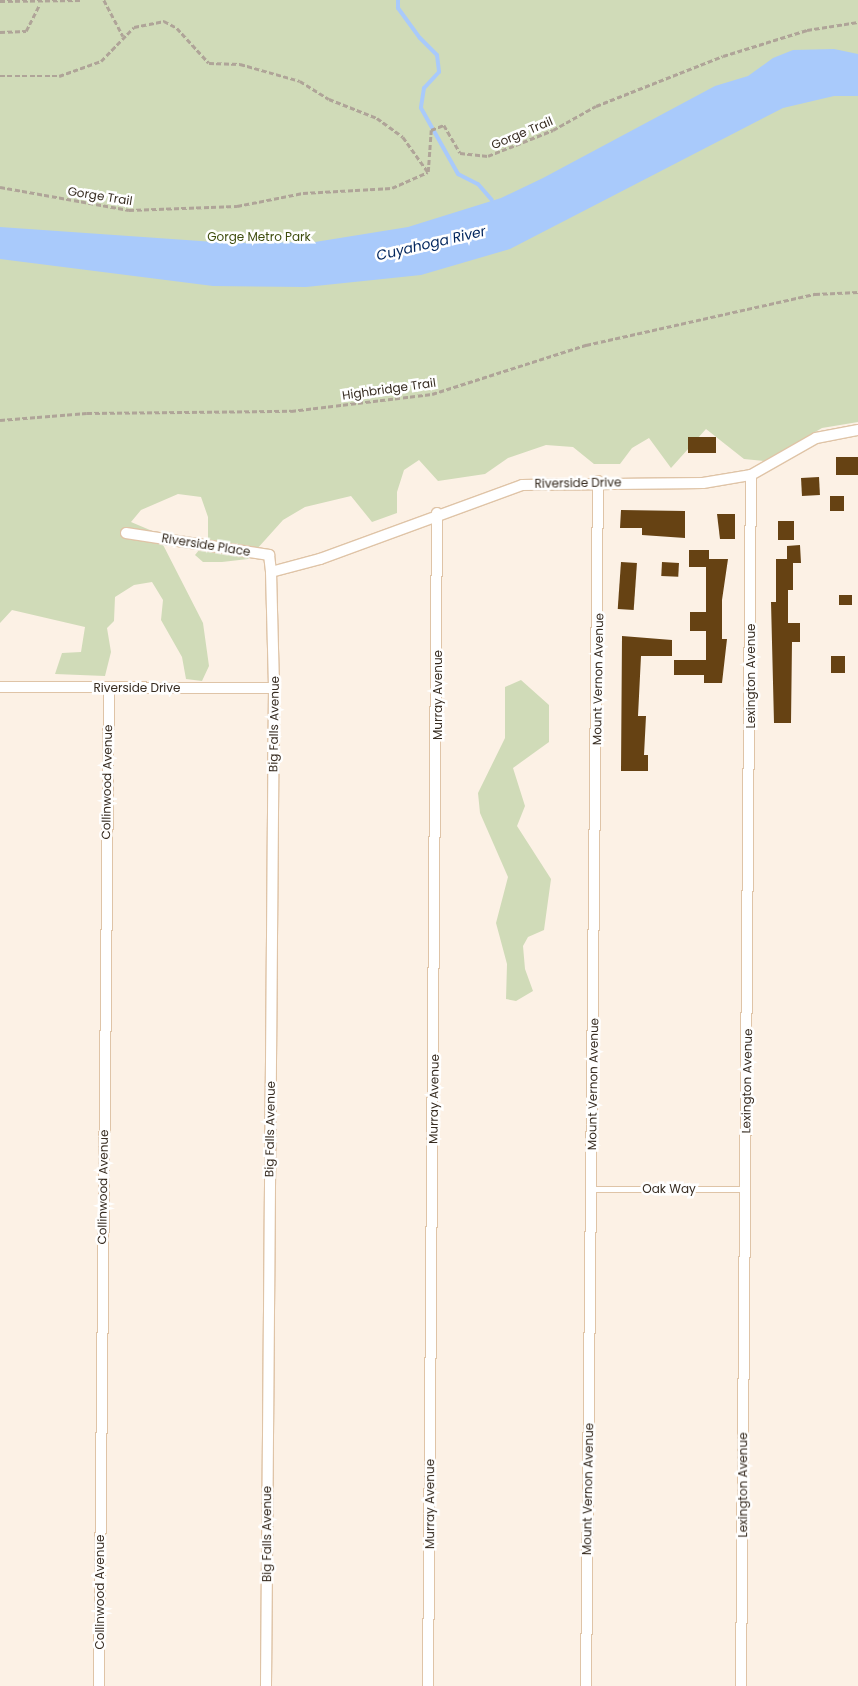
<!DOCTYPE html>
<html>
<head>
<meta charset="utf-8">
<style>
	body { margin:0 }
	#map { position:relative; width:858px; height:1686px; overflow:hidden; background:#fcf1e5; font-family:Poppins,sans-serif }
	div>[style] { position:absolute }
	.green>* { inset:0; background:#d0dbb8 }
	.water>* { inset:0; background:#a9cafb }
	.stream>* { height:4px; margin:-2px; padding:0 2px; transform-origin:2px; border-radius:2px; background:#a9cafb }
	.building>* { inset:0; background:#664213; transform-origin:0 0 }
	.path>* { height:2.5px; margin-top:-1.25px; transform-origin:0; background:repeating-linear-gradient(90deg,#afa498 0 5px,transparent 0 7.5px) }
	.roads { filter:drop-shadow(1px 0 #dfc4a7) drop-shadow(-1px 0 #dfc4a7) drop-shadow(0 1px #dfc4a7) drop-shadow(0 -1px #dfc4a7) }
	.lane>* { height:5px; margin:-2.5px; padding:0 2.5px; transform-origin:2.5px; border-radius:2.5px; background:#fff }
	.street>* { height:10px; margin:-5px; padding:0 5px; transform-origin:5px; border-radius:5px; background:#fff }
	span { translate:-50% -50%; white-space:nowrap; text-align:center; line-height:1.15; -webkit-text-stroke:5px #fff; paint-order:stroke }
	.street-label { font-size:12px; color:#372c21 }
	.park-label { font-size:12px; color:#3f4d0e }
	.water-label { font-size:14px; color:#00255d; font-style:italic }
</style>
</head>
<body>
<div id="map">
	<div class="green">
		<i style="clip-path:polygon(0 0,858px 0,858px 422px,822px 428px,765px 461px,744px 459px,706px 429px,671px 468px,649px 438px,632px 448px,620px 464px,594px 464px,573px 447px,546px 445px,508px 458px,485px 474px,438px 481px,419px 460px,404px 470px,397px 492px,397px 513px,372px 522px,351px 496px,305px 507px,283px 520px,248px 559px,222px 562px,203px 562px,195px 555px,208px 539px,208px 517px,201px 497px,178px 494px,141px 510px,131px 522px,157px 533px,203px 623px,209px 666px,202px 681px,186px 679px,182px 657px,161px 620px,163px 600px,152px 582px,134px 585px,115px 597px,114px 621px,107px 628px,111px 652px,105px 676px,55px 674px,62px 653px,81px 652px,85px 627px,12px 610px,0 623px)"></i>
		<i style="clip-path:polygon(521px 680px,549px 705px,549px 742px,513px 768px,525px 806px,517px 826px,551px 879px,544px 930px,528px 937px,523px 946px,525px 969px,533px 991px,516px 1001px,506px 999px,507px 964px,496px 923px,508px 877px,480px 813px,478px 793px,505px 738px,505px 687px)"></i>
	</div>
	<div class="water">
		<i style="clip-path:polygon(834px 49px,858px 54px,858px 96px,834px 96px,783px 108px,510px 249px,421px 275px,306px 287px,213px 286px,0 259px,0 227px,229px 243px,315px 242px,408px 227px,501px 198px,543px 178px,715px 86px,748px 76px,773px 58px,793px 50px)"></i>
	</div>
	<div class="stream">
		<i style="left:398px;top:0;width:8px;rotate:90deg"></i>
		<i style="left:398px;top:8px;width:37px;rotate:54deg"></i>
		<i style="left:420px;top:38px;width:24px;rotate:45deg"></i>
		<i style="left:437px;top:55px;width:17px;rotate:83deg"></i>
		<i style="left:439px;top:72px;width:22px;rotate:133deg"></i>
		<i style="left:424px;top:88px;width:20px;rotate:99deg"></i>
		<i style="left:421px;top:108px;width:76px;rotate:60.7deg"></i>
		<i style="left:458px;top:174px;width:22px;rotate:27deg"></i>
		<i style="left:478px;top:184px;width:21px;rotate:49deg"></i>
	</div>
	<div class="building">
		<i style="left:688px;top:437px;width:28px;height:16px"></i>
		<i style="left:858px;top:457px;width:18px;height:22px;rotate:90deg"></i>
		<i style="left:819px;top:477px;width:18px;height:18px;rotate:87deg"></i>
		<i style="left:830px;top:496px;width:14px;height:15px"></i>
		<i style="clip-path:polygon(621px 510px,685px 511px,685px 538px,642px 535px,642px 528px,620px 528px)"></i>
		<i style="clip-path:polygon(717px 514px,735px 514px,735px 539px,720px 539px)"></i>
		<i style="left:778px;top:521px;width:16px;height:19px"></i>
		<i style="clip-path:polygon(800px 545px,801px 563px,793px 563px,793px 590px,788px 590px,788px 623px,800px 623px,800px 642px,792px 642px,791px 723px,774px 723px,771px 602px,776px 602px,776px 559px,787px 559px,787px 546px)"></i>
		<i style="clip-path:polygon(689px 550px,709px 550px,709px 559px,728px 559px,722px 600px,722px 639px,727px 639px,722px 683px,704px 683px,704px 675px,674px 675px,674px 660px,706px 660px,706px 631px,690px 631px,690px 612px,706px 612px,706px 567px,689px 567px)"></i>
		<i style="left:621px;top:562px;width:16px;height:47px;rotate:4deg"></i>
		<i style="left:662px;top:562px;width:17px;height:14px;rotate:3deg"></i>
		<i style="left:839px;top:595px;width:13px;height:10px"></i>
		<i style="clip-path:polygon(622px 636px,672px 640px,672px 656px,641px 656px,638px 716px,646px 716px,644px 755px,648px 755px,648px 771px,621px 771px)"></i>
		<i style="left:831px;top:656px;width:14px;height:17px"></i>
	</div>
	<div class="path">
		<i style="left:104px;top:0;width:41px;rotate:62.2deg"></i>
		<i style="left:0;top:1px;width:82px;rotate:-0.7deg"></i>
		<i style="left:0;top:32px;width:26px;rotate:-2deg"></i>
		<i style="left:26px;top:31px;width:30px;rotate:-63deg"></i>
		<i style="left:0;top:76px;width:59px"></i>
		<i style="left:59px;top:76px;width:45px;rotate:-19.7deg"></i>
		<i style="left:101px;top:61px;width:47px;rotate:-45.9deg"></i>
		<i style="left:134px;top:27px;width:31px;rotate:-11deg"></i>
		<i style="left:164px;top:21px;width:15px;rotate:28deg"></i>
		<i style="left:177px;top:28px;width:47px;rotate:47.6deg"></i>
		<i style="left:209px;top:63px;width:31px;rotate:2deg"></i>
		<i style="left:240px;top:64px;width:62px;rotate:15.8deg"></i>
		<i style="left:300px;top:81px;width:34px;rotate:32deg"></i>
		<i style="left:329px;top:99px;width:52px;rotate:21.6deg"></i>
		<i style="left:377px;top:118px;width:32px;rotate:36deg"></i>
		<i style="left:403px;top:137px;width:43px;rotate:54.5deg"></i>
		<i style="left:0;top:187px;width:131px;rotate:10.1deg"></i>
		<i style="left:129px;top:210px;width:108px;rotate:-2.1deg"></i>
		<i style="left:237px;top:206px;width:67px;rotate:-11.1deg"></i>
		<i style="left:303px;top:193px;width:89px;rotate:-3.2deg"></i>
		<i style="left:392px;top:188px;width:39px;rotate:-24deg"></i>
		<i style="left:428px;top:172px;width:42px;rotate:-85.9deg"></i>
		<i style="left:431px;top:130px;width:14px;rotate:-21deg"></i>
		<i style="left:444px;top:125px;width:32px;rotate:60deg"></i>
		<i style="left:460px;top:153px;width:28px;rotate:6deg"></i>
		<i style="left:488px;top:156px;width:70px;rotate:-21.8deg"></i>
		<i style="left:553px;top:130px;width:49px;rotate:-29.2deg"></i>
		<i style="left:596px;top:106px;width:136px;rotate:-21.5deg"></i>
		<i style="left:723px;top:56px;width:88px;rotate:-17.2deg"></i>
		<i style="left:807px;top:30px;width:52px;rotate:-8.9deg"></i>
		<i style="left:0;top:420px;width:87px;rotate:-4.6deg"></i>
		<i style="left:87px;top:413px;width:204px;rotate:-0.6deg"></i>
		<i style="left:291px;top:411px;width:142px;rotate:-6.9deg"></i>
		<i style="left:432px;top:394px;width:162px;rotate:-17.7deg"></i>
		<i style="left:586px;top:345px;width:235px;rotate:-12.6deg"></i>
		<i style="left:815px;top:294px;width:43px;rotate:-2.7deg"></i>
	</div>
	<div class="roads">
		<div class="lane">
			<i style="left:592px;top:1189px;width:154px"></i>
		</div>
		<div class="street">
			<i style="left:126px;top:533px;width:145px;rotate:8.7deg"></i>
			<i style="left:269px;top:555px;width:17px;rotate:83deg"></i>
			<i style="left:271px;top:572px;width:116px;rotate:88.5deg"></i>
			<i style="left:274px;top:688px;width:998px;rotate:90.46deg"></i>
			<i style="left:271px;top:572px;width:51px;rotate:-14.9deg"></i>
			<i style="left:320px;top:559px;width:215px;rotate:-20.1deg"></i>
			<i style="left:522px;top:485px;width:181px;rotate:-0.6deg"></i>
			<i style="left:703px;top:483px;width:49px;rotate:-9.5deg"></i>
			<i style="left:751px;top:475px;width:75px;rotate:-29.6deg"></i>
			<i style="left:816px;top:438px;width:43px;rotate:-10.8deg"></i>
			<i style="left:0;top:687px;width:274px;rotate:0.2deg"></i>
			<i style="left:99px;top:1686px;width:997px;rotate:-89.43deg"></i>
			<i style="left:428px;top:1686px;width:1173px;rotate:-89.56deg"></i>
			<i style="left:586px;top:1686px;width:1205px;rotate:-89.43deg"></i>
			<i style="left:741px;top:1686px;width:1211px;rotate:-89.53deg"></i>
		</div>
	</div>
	<div class="street-label">
		<span style="left:522px;top:133px;rotate:-23deg">Gorge Trail</span>
		<span style="left:100px;top:196px;rotate:9deg">Gorge Trail</span>
		<span style="left:389px;top:389px;rotate:-8deg">Highbridge Trail</span>
		<span style="left:578px;top:483px;rotate:-1deg">Riverside Drive</span>
		<span style="left:206px;top:545px;rotate:9deg">Riverside Place</span>
		<span style="left:751px;top:676px;rotate:-90deg">Lexington Avenue</span>
		<span style="left:598px;top:679px;rotate:-89deg">Mount Vernon Avenue</span>
		<span style="left:137px;top:688px">Riverside Drive</span>
		<span style="left:438px;top:695px;rotate:-90deg">Murray Avenue</span>
		<span style="left:274px;top:724px;rotate:-89deg">Big Falls Avenue</span>
		<span style="left:107px;top:782px;rotate:-89deg">Collinwood Avenue</span>
		<span style="left:747px;top:1081px;rotate:-89deg">Lexington Avenue</span>
		<span style="left:593px;top:1084px;rotate:-89deg">Mount Vernon Avenue</span>
		<span style="left:434px;top:1099px;rotate:-89deg">Murray Avenue</span>
		<span style="left:270px;top:1129px;rotate:-89deg">Big Falls Avenue</span>
		<span style="left:103px;top:1187px;rotate:-89deg">Collinwood Avenue</span>
		<span style="left:669px;top:1189px">Oak Way</span>
		<span style="left:743px;top:1485px;rotate:-90deg">Lexington Avenue</span>
		<span style="left:588px;top:1489px;rotate:-89deg">Mount Vernon Avenue</span>
		<span style="left:430px;top:1504px;rotate:-90deg">Murray Avenue</span>
		<span style="left:267px;top:1534px;rotate:-90deg">Big Falls Avenue</span>
		<span style="left:100px;top:1592px;rotate:-90deg">Collinwood Avenue</span>
	</div>
	<div class="park-label">
		<span style="left:259px;top:237px">Gorge Metro Park</span>
	</div>
	<div class="water-label">
		<span style="left:431px;top:243px;rotate:-13deg">Cuyahoga River</span>
	</div>
</div>
</body>
</html>
